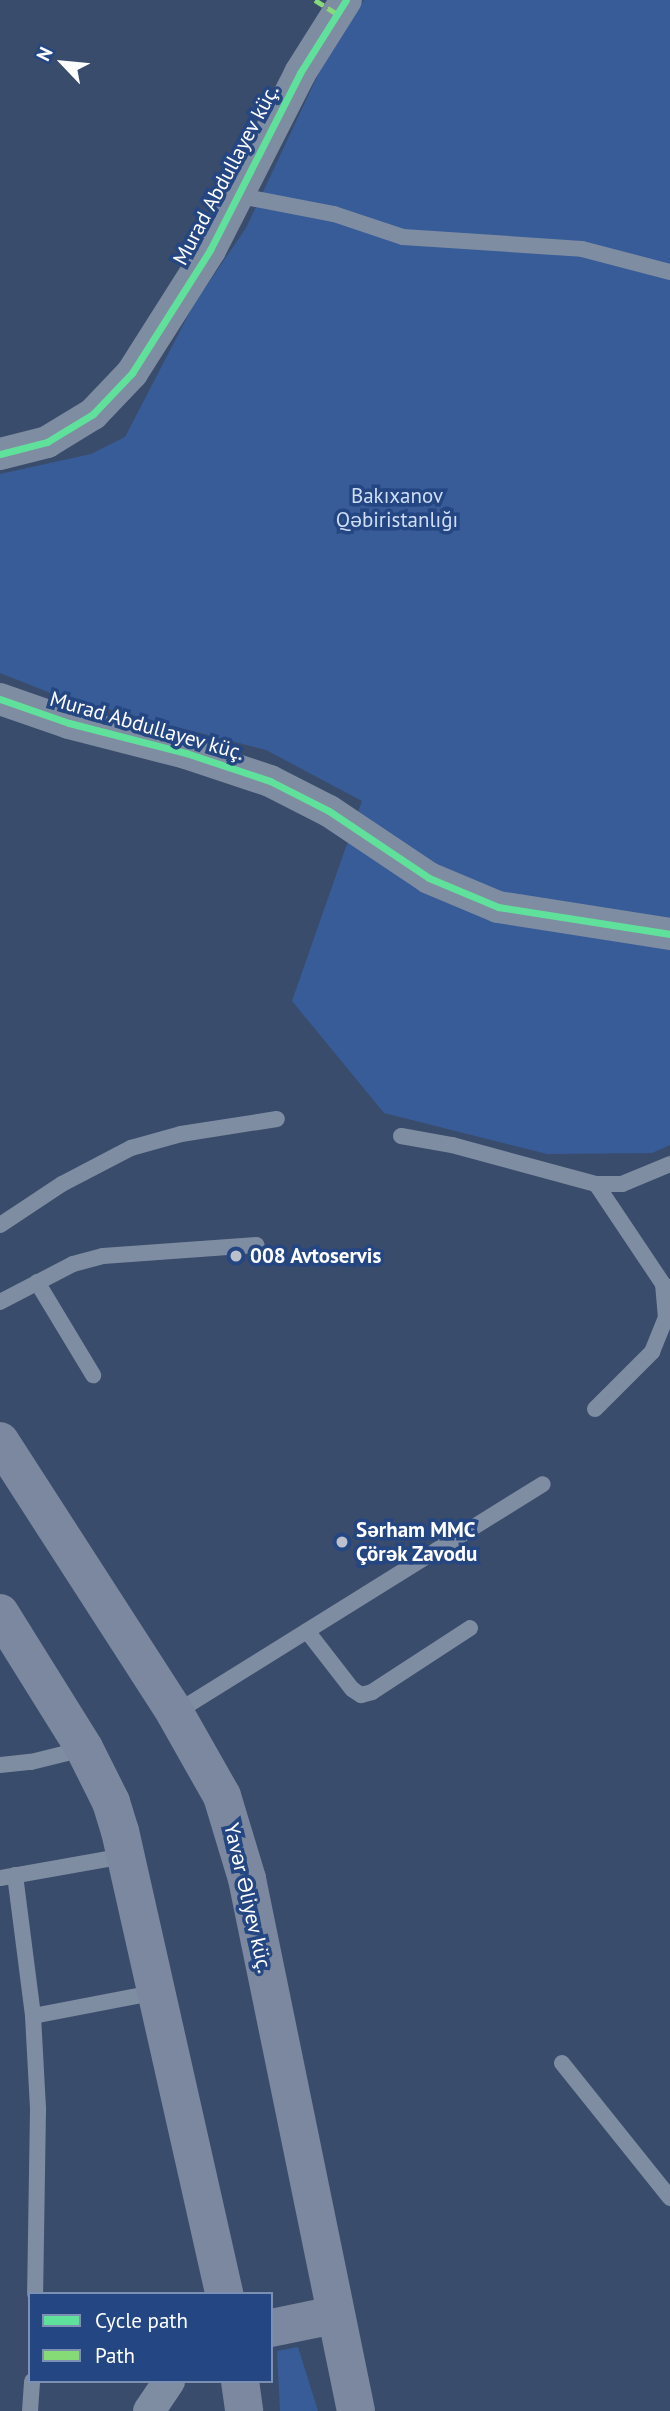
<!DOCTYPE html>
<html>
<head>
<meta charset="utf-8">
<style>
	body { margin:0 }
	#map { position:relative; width:670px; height:2411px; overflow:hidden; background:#3a4c6c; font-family:"PT Sans",sans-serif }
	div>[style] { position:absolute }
	.green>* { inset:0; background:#385c98 }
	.service>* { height:16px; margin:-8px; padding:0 8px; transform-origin:8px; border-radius:8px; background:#7f8da2 }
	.minor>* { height:32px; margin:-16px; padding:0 16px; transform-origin:16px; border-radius:16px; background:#7f8da2 }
	.secondary>* { height:38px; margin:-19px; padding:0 19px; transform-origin:19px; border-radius:19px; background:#7b889f }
	.quiet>* { height:5px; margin-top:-2.5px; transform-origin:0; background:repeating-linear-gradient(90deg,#86db77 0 10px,transparent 0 15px) }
	.cycleway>* { height:7px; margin:-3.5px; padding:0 3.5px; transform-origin:3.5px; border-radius:3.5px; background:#60e19b }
	.dots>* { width:19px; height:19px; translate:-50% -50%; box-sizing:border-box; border:4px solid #244682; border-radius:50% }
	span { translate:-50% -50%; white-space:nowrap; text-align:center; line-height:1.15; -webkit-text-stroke:7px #244682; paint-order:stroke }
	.street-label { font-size:21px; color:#fff }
	.park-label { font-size:21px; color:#cfdef6 }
	.poi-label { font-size:21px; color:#fff; font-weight:700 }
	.left { translate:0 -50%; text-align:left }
	.legend { position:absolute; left:28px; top:2292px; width:245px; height:91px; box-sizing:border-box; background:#244682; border:2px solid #7c90b4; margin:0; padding:9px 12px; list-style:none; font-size:21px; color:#fff }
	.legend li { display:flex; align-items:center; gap:14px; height:35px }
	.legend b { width:35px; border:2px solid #7c90b4 }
	.north { position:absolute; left:28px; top:28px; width:70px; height:70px; -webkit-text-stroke:5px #244682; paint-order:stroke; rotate:296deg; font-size:19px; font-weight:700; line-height:28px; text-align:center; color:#fff }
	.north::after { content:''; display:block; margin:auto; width:24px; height:32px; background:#fff; clip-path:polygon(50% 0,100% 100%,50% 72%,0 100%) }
</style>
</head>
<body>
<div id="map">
	<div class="green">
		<i style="clip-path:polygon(364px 0,670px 0,670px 1145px,652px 1153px,547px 1154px,384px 1113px,292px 1001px,362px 801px,266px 750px,58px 696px,0 673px,0 474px,91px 454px,125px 437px,194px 304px,246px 228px,332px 45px)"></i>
		<i style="clip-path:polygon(298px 2347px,318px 2411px,280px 2411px,277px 2351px)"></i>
	</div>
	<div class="service">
		<i style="left:235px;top:195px;width:101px;rotate:10.9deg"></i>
		<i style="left:334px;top:214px;width:73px;rotate:18.4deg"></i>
		<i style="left:403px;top:237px;width:179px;rotate:3.8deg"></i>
		<i style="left:582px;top:249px;width:91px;rotate:14.6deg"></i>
		<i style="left:401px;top:1136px;width:52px;rotate:10deg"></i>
		<i style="left:452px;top:1145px;width:149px;rotate:15.2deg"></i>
		<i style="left:596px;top:1184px;width:26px"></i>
		<i style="left:622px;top:1184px;width:52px;rotate:-22.6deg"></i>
		<i style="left:0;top:1225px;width:74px;rotate:-33.5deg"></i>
		<i style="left:62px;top:1184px;width:78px;rotate:-27.6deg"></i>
		<i style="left:131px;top:1148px;width:52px;rotate:-15.6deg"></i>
		<i style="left:181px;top:1134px;width:97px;rotate:-8.9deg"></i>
		<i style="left:37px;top:1282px;width:109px;rotate:58.9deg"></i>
		<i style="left:0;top:1302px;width:82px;rotate:-27.5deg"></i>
		<i style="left:73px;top:1264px;width:31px;rotate:-15deg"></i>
		<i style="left:103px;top:1256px;width:154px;rotate:-4.1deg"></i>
		<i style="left:595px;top:1409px;width:81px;rotate:-45deg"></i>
		<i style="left:652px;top:1352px;width:37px;rotate:-68deg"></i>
		<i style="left:666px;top:1318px;width:34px;rotate:-95deg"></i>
		<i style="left:663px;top:1284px;width:120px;rotate:-123.8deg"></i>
		<i style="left:307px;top:1631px;width:73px;rotate:52.2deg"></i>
		<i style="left:352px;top:1689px;width:11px;rotate:34deg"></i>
		<i style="left:361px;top:1695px;width:11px;rotate:-15deg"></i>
		<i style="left:372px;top:1692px;width:117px;rotate:-33.1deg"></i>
		<i style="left:175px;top:1713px;width:433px;rotate:-31.9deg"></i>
		<i style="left:0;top:1765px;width:31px;rotate:-6deg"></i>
		<i style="left:31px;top:1762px;width:54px;rotate:-14deg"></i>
		<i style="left:15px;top:1875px;width:142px;rotate:82.7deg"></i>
		<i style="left:33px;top:2016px;width:93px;rotate:86.9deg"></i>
		<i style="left:38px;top:2109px;width:185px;rotate:90.9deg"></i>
		<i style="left:0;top:1878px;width:127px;rotate:-10deg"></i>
		<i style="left:33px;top:2016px;width:127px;rotate:-10.9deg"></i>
		<i style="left:562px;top:2063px;width:173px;rotate:51.3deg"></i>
		<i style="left:30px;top:2411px;width:30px;rotate:-86deg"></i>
	</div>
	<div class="minor">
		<i style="left:0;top:454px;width:49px;rotate:-14.3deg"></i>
		<i style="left:47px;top:442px;width:54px;rotate:-31.3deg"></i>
		<i style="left:93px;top:414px;width:57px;rotate:-46.4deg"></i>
		<i style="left:132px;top:373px;width:146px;rotate:-57.6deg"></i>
		<i style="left:210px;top:250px;width:199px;rotate:-63deg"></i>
		<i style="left:300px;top:73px;width:86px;rotate:-57.8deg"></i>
		<i style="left:0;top:699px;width:73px;rotate:19.2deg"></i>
		<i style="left:69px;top:723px;width:121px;rotate:14.4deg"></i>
		<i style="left:186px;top:753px;width:89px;rotate:18.4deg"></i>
		<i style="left:270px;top:781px;width:66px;rotate:27deg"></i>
		<i style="left:329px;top:811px;width:120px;rotate:33.8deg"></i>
		<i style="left:429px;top:878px;width:75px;rotate:22.8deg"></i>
		<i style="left:498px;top:907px;width:174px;rotate:8.9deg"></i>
		<i style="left:149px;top:2411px;width:36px;rotate:-56deg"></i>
	</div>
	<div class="secondary">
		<i style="left:0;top:1441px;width:323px;rotate:57.2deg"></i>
		<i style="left:175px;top:1713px;width:95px;rotate:60.5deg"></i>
		<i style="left:222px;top:1796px;width:87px;rotate:73.2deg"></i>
		<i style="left:247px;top:1879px;width:543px;rotate:78.42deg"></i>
		<i style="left:0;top:1613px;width:159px;rotate:58.1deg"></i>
		<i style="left:84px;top:1748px;width:60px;rotate:63.4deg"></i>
		<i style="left:111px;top:1802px;width:30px;rotate:73deg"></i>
		<i style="left:120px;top:1831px;width:475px;rotate:77.3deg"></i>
		<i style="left:271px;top:2328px;width:64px;rotate:-11.7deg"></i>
		<i style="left:240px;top:2381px;width:30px;rotate:82deg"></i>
	</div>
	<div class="quiet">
		<i style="left:315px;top:0;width:26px;rotate:32deg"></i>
	</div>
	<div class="cycleway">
		<i style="left:0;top:454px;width:49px;rotate:-14.3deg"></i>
		<i style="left:47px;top:442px;width:54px;rotate:-31.3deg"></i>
		<i style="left:93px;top:414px;width:57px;rotate:-46.4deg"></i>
		<i style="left:132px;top:373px;width:146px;rotate:-57.6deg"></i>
		<i style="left:210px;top:250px;width:199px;rotate:-63deg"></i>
		<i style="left:300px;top:73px;width:86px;rotate:-57.8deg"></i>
		<i style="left:0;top:699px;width:73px;rotate:19.2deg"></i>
		<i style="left:69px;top:723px;width:121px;rotate:14.4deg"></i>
		<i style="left:186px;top:753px;width:89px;rotate:18.4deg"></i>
		<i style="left:270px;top:781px;width:66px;rotate:27deg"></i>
		<i style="left:329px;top:811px;width:120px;rotate:33.8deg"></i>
		<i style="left:429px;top:878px;width:75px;rotate:22.8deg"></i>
		<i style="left:498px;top:907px;width:174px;rotate:8.9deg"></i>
	</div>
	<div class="dots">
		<i style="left:236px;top:1256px;background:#bac0cc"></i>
		<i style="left:342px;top:1542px;background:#bac0cc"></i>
	</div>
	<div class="street-label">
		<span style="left:226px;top:175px;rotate:-62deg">Murad Abdullayev küç.</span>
		<span style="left:147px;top:726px;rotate:16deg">Murad Abdullayev küç.</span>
		<span style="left:248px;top:1898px;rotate:77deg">Yavər Əliyev küç.</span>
	</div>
	<div class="park-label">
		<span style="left:397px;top:508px">Bakıxanov<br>Qəbiristanlığı</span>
	</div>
	<div class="poi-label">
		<span class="left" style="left:250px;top:1256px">008 Avtoservis</span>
		<span class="left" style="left:356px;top:1542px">Sərham MMC<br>Çörək Zavodu</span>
	</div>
	<ul class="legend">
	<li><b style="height:9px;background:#60e19b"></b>Cycle path</li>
	<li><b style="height:9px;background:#86db77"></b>Path</li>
	</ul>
	<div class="north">N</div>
</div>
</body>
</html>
